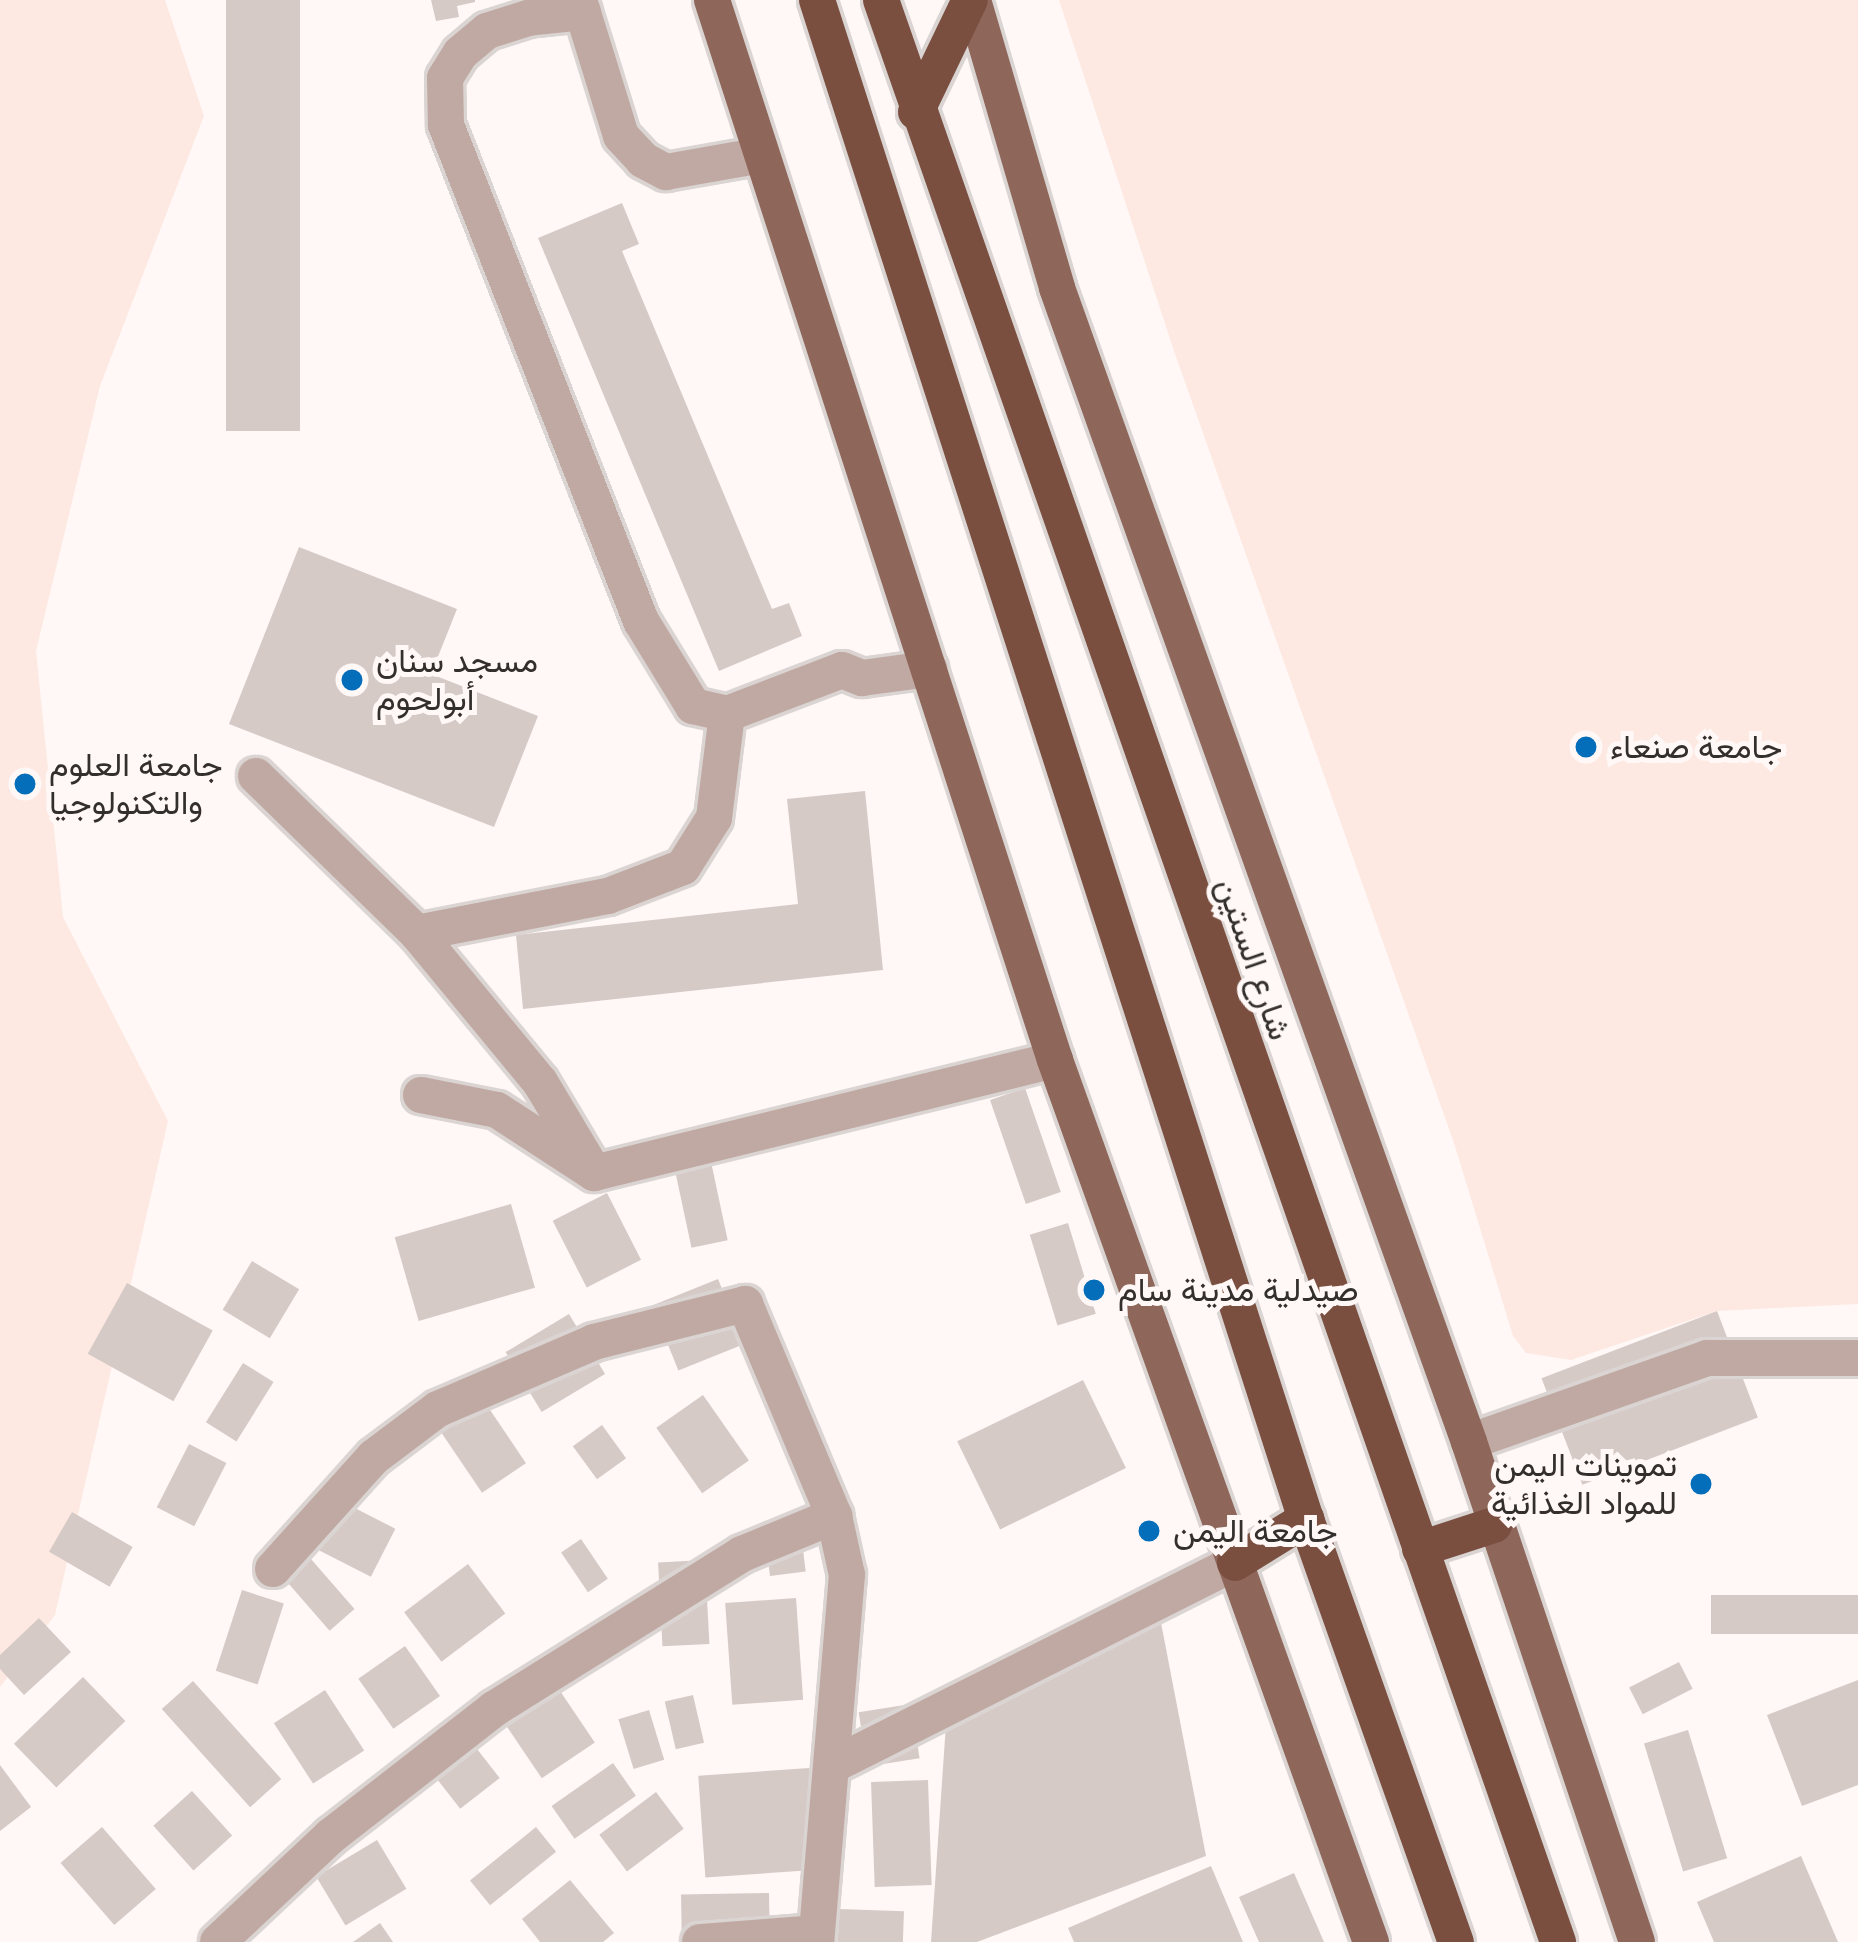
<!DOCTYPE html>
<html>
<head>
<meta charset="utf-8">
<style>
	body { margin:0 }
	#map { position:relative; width:1858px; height:1942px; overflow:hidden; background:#fff8f6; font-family:Raleway,Vazirmatn,sans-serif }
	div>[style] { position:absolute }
	.built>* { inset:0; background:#fde9e2 }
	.building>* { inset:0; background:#d6cac7; transform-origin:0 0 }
	.roads { filter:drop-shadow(3px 0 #dad4d2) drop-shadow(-3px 0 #dad4d2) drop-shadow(0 3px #dad4d2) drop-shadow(0 -3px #dad4d2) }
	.minor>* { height:36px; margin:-18px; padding:0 18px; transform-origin:18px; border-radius:18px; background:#c0a9a2 }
	.major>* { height:36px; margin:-18px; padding:0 18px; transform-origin:18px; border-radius:18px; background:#8e675a }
	.highway>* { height:36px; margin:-18px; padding:0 18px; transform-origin:18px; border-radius:18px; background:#7b4f40 }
	.dots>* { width:33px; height:33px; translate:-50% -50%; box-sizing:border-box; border:6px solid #fff8f6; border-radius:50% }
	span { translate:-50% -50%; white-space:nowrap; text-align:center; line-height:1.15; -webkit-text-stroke:10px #fff8f6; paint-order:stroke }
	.poi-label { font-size:33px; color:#332f2d }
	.left { translate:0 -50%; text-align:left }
	.right { translate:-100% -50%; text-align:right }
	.street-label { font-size:33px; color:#332f2d }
</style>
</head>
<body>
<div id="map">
	<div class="built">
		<i style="clip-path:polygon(0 0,165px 0,204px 116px,100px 386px,36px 651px,63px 917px,168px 1121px,55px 1615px,0 1687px)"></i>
		<i style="clip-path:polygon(1059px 0,1858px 0,1858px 1304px,1717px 1311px,1571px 1360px,1526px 1353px,1513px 1336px,1454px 1143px,1174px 351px)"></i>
	</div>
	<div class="building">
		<i style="left:226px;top:0;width:74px;height:431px"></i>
		<i style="clip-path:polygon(431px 0,475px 0,475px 2px,457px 6px,459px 17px,436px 21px)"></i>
		<i style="clip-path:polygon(622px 203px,639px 244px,622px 251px,772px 609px,789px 603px,802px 636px,719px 671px,538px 238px)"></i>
		<i style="clip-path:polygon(299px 547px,457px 609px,431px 674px,538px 716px,494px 827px,229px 724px)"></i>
		<i style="clip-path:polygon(865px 791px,883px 970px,523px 1009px,516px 935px,798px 904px,787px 799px)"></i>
		<i style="left:1025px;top:1088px;width:110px;height:37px;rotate:71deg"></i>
		<i style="left:710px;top:1157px;width:85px;height:37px;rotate:78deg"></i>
		<i style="left:607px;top:1193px;width:75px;height:61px;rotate:63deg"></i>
		<i style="left:511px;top:1204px;width:87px;height:121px;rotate:74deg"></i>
		<i style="left:1068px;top:1223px;width:95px;height:40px;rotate:73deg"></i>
		<i style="left:252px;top:1261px;width:55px;height:57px;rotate:31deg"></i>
		<i style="left:718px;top:1279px;width:70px;height:71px;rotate:68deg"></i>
		<i style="left:127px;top:1283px;width:98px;height:81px;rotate:29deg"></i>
		<i style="left:1717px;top:1311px;width:114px;height:188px;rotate:69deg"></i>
		<i style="left:569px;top:1314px;width:70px;height:74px;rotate:59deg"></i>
		<i style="left:243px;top:1363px;width:36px;height:70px;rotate:32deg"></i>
		<i style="left:1083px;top:1380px;width:98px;height:140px;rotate:64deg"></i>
		<i style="left:703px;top:1395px;width:80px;height:57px;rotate:55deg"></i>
		<i style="left:484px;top:1401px;width:75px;height:53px;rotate:56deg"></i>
		<i style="left:602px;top:1425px;width:41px;height:36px;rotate:54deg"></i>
		<i style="left:189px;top:1444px;width:42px;height:71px;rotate:27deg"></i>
		<i style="left:341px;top:1501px;width:61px;height:54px;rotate:27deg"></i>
		<i style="left:72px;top:1512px;width:70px;height:46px;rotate:30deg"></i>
		<i style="left:799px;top:1517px;width:55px;height:36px;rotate:83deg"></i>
		<i style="left:581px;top:1539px;width:48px;height:24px;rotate:56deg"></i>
		<i style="left:304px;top:1551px;width:77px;height:33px;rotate:49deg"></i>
		<i style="left:705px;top:1560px;width:84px;height:47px;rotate:87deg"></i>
		<i style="left:468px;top:1564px;width:62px;height:80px;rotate:53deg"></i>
		<i style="left:242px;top:1590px;width:44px;height:85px;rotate:18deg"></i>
		<i style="left:1858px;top:1595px;width:39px;height:147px;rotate:90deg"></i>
		<i style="left:796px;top:1598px;width:102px;height:71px;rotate:86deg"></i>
		<i style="clip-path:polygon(1157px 1602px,1206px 1856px,977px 1942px,931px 1942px,946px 1724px)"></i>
		<i style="clip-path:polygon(39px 1618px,71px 1652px,24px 1695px,0 1669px,0 1655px)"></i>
		<i style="left:405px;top:1646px;width:61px;height:57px;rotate:55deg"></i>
		<i style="left:1679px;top:1662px;width:30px;height:56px;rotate:63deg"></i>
		<i style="left:83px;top:1677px;width:61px;height:96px;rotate:46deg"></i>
		<i style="clip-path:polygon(1858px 1680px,1858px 1785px,1802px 1806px,1767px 1715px)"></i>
		<i style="left:193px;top:1681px;width:132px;height:42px;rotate:48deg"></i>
		<i style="left:554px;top:1682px;width:73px;height:64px;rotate:56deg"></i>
		<i style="left:325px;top:1690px;width:72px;height:61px;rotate:57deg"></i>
		<i style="left:693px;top:1695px;width:49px;height:29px;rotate:77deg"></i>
		<i style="left:911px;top:1704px;width:55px;height:53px;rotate:81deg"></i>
		<i style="left:649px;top:1710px;width:52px;height:32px;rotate:73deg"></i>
		<i style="left:459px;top:1726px;width:66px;height:50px;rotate:52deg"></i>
		<i style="left:1688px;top:1730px;width:134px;height:46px;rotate:73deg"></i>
		<i style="left:613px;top:1763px;width:40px;height:75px;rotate:55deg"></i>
		<i style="clip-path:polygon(0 1765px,31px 1807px,0 1831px)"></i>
		<i style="left:809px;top:1768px;width:102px;height:111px;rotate:86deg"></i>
		<i style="left:928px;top:1780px;width:105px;height:57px;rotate:88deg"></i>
		<i style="left:192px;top:1791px;width:60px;height:52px;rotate:48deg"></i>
		<i style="left:656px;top:1792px;width:46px;height:71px;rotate:53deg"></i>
		<i style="left:102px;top:1827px;width:82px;height:55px;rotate:49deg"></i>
		<i style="left:536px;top:1827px;width:32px;height:85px;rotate:51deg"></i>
		<i style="left:377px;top:1840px;width:57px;height:71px;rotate:59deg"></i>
		<i style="clip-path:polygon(1801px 1856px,1838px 1942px,1714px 1942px,1697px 1902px)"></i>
		<i style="clip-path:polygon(1211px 1866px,1243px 1942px,1074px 1942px,1068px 1928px)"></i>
		<i style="clip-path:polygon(1294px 1873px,1324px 1942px,1259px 1942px,1239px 1897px)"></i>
		<i style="clip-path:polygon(570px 1880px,614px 1933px,603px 1942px,540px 1942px,522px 1919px)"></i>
		<i style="left:769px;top:1893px;width:49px;height:88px;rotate:89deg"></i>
		<i style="left:839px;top:1909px;width:65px;height:33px;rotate:2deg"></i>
		<i style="clip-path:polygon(380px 1923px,393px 1942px,353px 1942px)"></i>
	</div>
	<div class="roads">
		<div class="minor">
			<i style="left:579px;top:0;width:142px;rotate:72.8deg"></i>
			<i style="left:621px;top:136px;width:33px;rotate:47deg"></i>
			<i style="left:643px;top:160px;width:26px;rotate:28deg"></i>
			<i style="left:666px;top:172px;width:97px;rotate:-10deg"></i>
			<i style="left:583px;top:12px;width:55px;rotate:173.8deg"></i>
			<i style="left:528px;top:18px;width:43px;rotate:162.4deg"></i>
			<i style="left:487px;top:31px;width:35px;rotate:140deg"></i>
			<i style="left:460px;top:54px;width:28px;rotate:122deg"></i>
			<i style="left:445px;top:78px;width:47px;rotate:88.8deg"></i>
			<i style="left:446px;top:125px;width:533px;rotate:68.54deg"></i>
			<i style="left:641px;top:621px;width:100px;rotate:58.5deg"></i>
			<i style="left:693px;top:706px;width:35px;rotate:13deg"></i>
			<i style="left:727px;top:714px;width:123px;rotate:-20.9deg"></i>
			<i style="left:842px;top:670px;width:22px;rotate:22deg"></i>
			<i style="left:862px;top:678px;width:68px;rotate:-7.7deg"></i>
			<i style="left:256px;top:776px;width:225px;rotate:44.3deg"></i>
			<i style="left:417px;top:933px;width:193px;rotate:50.5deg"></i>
			<i style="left:540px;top:1082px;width:96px;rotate:59.1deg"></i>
			<i style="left:417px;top:933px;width:195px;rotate:-11deg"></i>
			<i style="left:608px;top:896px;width:80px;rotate:-21.1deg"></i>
			<i style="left:683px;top:867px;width:58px;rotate:-57.7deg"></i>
			<i style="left:714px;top:818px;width:105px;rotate:-82.9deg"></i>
			<i style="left:421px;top:1095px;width:77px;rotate:11.2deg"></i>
			<i style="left:497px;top:1110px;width:116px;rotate:33deg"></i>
			<i style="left:594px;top:1173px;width:475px;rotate:-13.8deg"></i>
			<i style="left:1469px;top:1442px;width:252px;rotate:-19.4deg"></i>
			<i style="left:1707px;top:1358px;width:151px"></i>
			<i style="left:273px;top:1569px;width:151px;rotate:-48deg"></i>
			<i style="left:374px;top:1457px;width:80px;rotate:-36.9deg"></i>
			<i style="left:438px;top:1409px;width:170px;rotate:-23.2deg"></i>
			<i style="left:594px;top:1342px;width:156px;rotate:-14.1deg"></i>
			<i style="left:745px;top:1304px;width:230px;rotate:67.2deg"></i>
			<i style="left:834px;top:1516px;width:60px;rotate:77.6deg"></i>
			<i style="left:847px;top:1575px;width:368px;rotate:94.8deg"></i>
			<i style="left:833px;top:1765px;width:450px;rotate:-26.7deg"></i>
			<i style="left:218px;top:1942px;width:155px;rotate:-43.2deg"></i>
			<i style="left:331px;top:1836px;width:207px;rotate:-37.9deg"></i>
			<i style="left:494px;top:1709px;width:292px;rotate:-32deg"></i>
			<i style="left:742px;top:1554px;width:100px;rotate:-22.4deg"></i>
			<i style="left:700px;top:1942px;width:116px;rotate:-4.4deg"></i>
		</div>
		<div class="major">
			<i style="left:712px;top:0;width:1114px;rotate:72.07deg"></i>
			<i style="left:1055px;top:1060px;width:937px;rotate:70.29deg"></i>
			<i style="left:973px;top:0;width:300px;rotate:73.7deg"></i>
			<i style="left:1057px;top:288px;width:1225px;rotate:70.35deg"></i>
			<i style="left:1469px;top:1442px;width:527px;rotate:71.43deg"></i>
		</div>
		<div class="highway">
			<i style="left:817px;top:0;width:1596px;rotate:72.16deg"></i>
			<i style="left:1306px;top:1519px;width:449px;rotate:70.5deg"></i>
			<i style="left:881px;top:0;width:2057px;rotate:70.78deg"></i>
			<i style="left:916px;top:112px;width:124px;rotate:-64.3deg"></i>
			<i style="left:1420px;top:1549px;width:78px;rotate:-18deg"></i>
			<i style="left:1235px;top:1563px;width:84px;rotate:-31.8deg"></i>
		</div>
	</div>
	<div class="dots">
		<i style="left:352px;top:680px;background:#046eba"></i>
		<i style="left:1586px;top:747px;background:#046eba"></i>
		<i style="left:25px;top:784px;background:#046eba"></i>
		<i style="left:1094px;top:1290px;background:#046eba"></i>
		<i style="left:1701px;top:1484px;background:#046eba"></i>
		<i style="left:1149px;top:1531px;background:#046eba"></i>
	</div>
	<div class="poi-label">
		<span class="left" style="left:376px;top:680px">مسجد سنان<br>أبولحوم</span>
		<span class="left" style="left:1610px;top:747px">جامعة صنعاء</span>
		<span class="left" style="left:49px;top:784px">جامعة العلوم<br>والتكنولوجيا</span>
		<span class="left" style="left:1118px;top:1290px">صيدلية مدينة سام</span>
		<span class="right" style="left:1677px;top:1484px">تموينات اليمن<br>للمواد الغذائية</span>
		<span class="left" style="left:1173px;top:1531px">جامعة اليمن</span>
	</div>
	<div class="street-label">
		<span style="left:1254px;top:959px;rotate:71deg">شارع الستين</span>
	</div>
</div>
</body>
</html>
